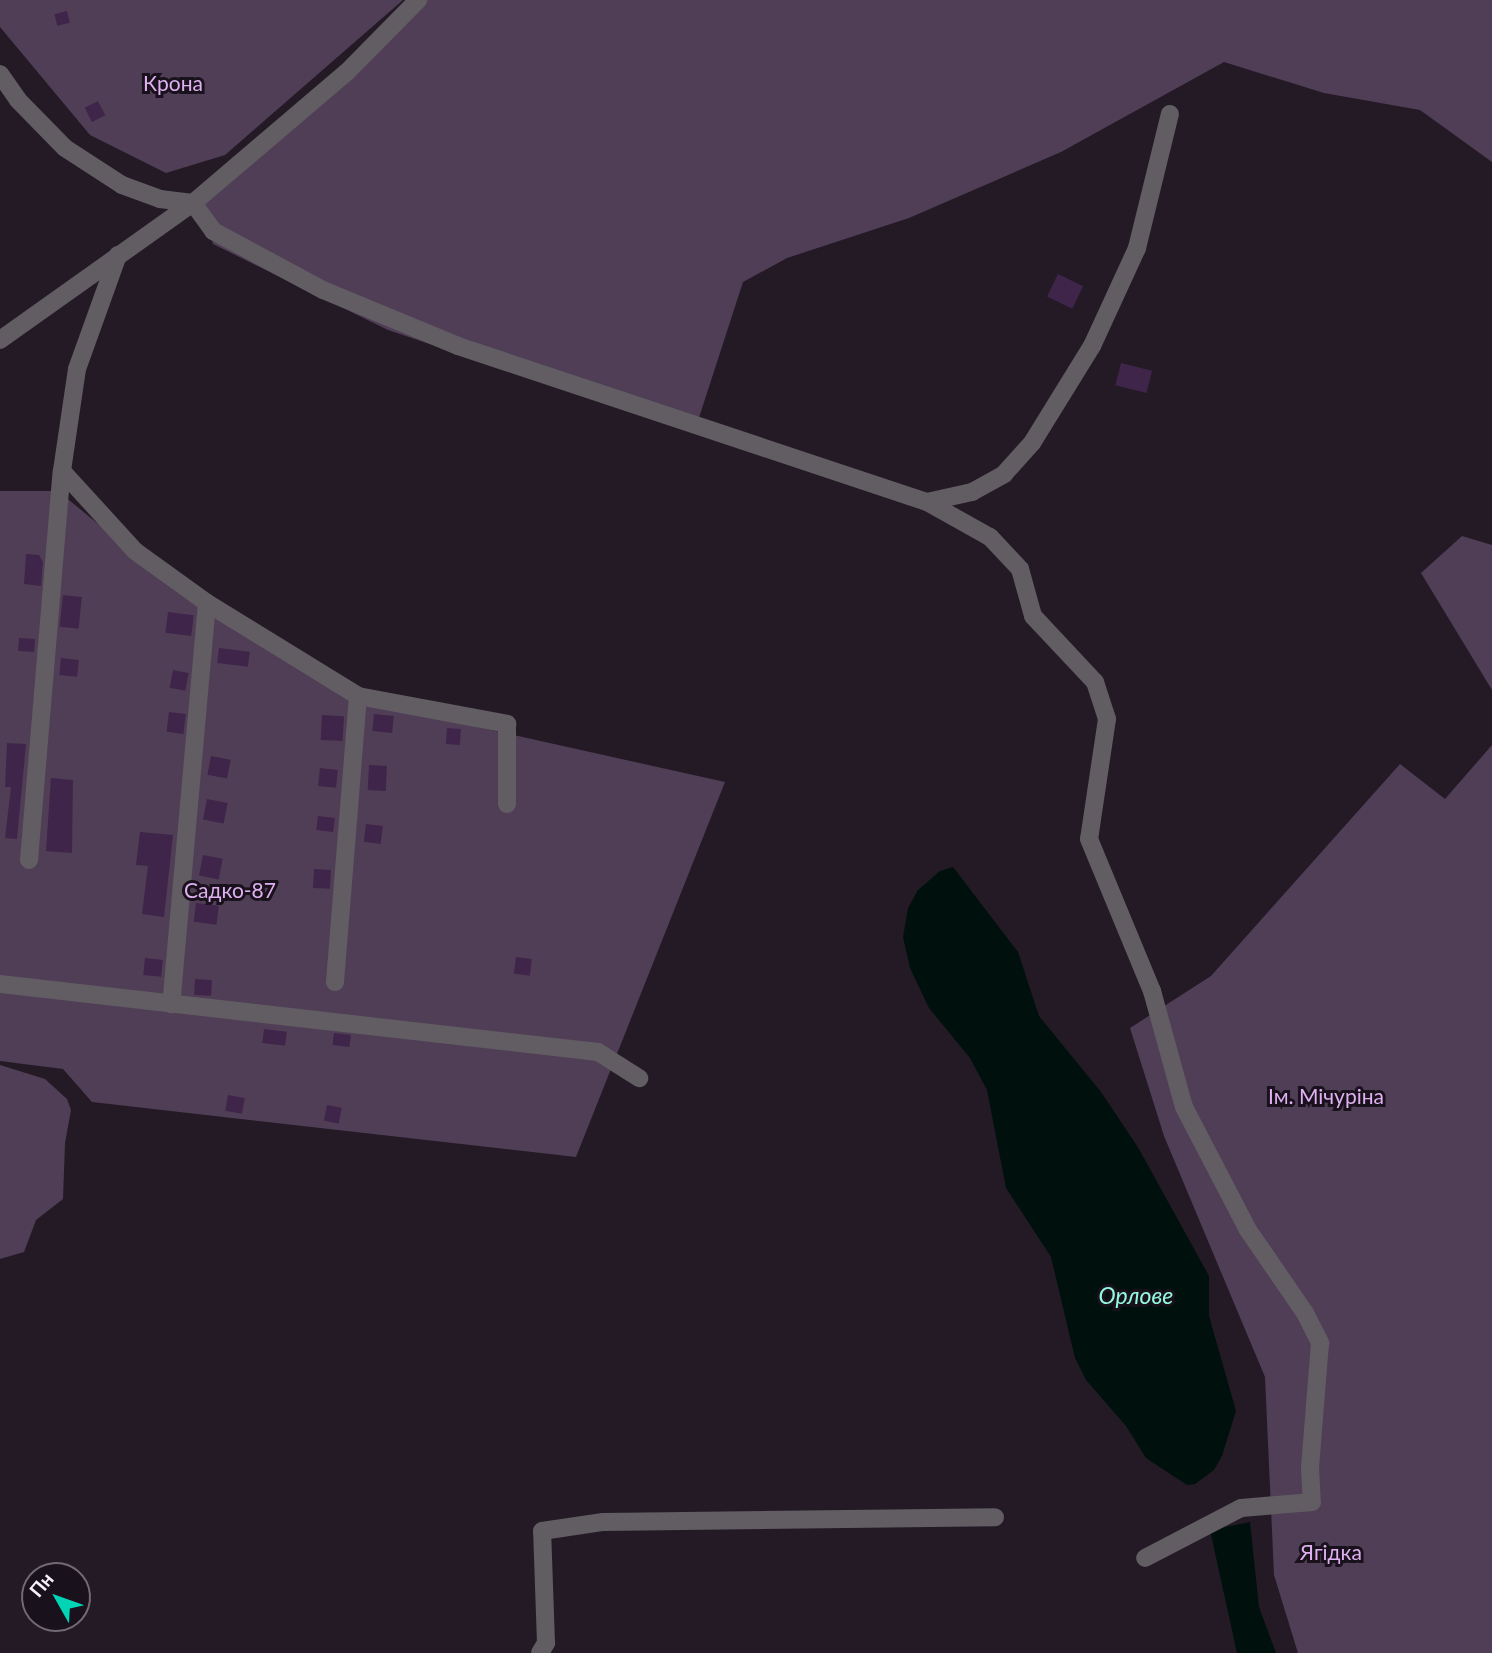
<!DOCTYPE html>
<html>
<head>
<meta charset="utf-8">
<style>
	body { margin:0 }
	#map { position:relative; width:1492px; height:1653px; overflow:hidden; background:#231a26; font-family:Lato,sans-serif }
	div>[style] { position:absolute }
	.green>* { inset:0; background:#503e56 }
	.water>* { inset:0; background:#00100c }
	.building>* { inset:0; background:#40254a; transform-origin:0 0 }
	.minor>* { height:18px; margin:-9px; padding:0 9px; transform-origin:9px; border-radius:9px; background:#615d63 }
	span { translate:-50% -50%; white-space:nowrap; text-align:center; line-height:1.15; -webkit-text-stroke:6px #19111c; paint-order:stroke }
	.park-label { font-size:21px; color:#dfb0f0 }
	.water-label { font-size:23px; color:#93f9e1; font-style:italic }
	.north { position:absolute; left:21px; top:1562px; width:70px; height:70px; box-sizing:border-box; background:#19111c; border:2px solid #716a74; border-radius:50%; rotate:310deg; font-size:19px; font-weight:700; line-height:28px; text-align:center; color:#f6f0f8 }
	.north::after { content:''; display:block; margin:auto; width:24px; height:32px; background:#02d5b6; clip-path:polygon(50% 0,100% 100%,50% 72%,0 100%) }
</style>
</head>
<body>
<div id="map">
	<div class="green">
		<i style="clip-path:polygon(0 0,403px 0,225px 155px,166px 173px,90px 135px,0 27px)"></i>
		<i style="clip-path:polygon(427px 0,1492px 0,1492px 162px,1420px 110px,1324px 93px,1224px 62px,1061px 152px,909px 218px,787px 258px,743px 282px,694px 433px,388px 330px,213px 244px,202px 203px,398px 31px)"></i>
		<i style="clip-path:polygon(0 491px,58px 491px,186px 596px,351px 699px,725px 782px,576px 1157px,92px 1102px,63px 1069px,0 1061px)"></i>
		<i style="clip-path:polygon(1462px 536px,1492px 545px,1492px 690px,1421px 573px)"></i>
		<i style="clip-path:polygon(1492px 745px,1492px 1653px,1298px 1653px,1274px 1575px,1265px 1377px,1164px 1136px,1130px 1028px,1211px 976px,1400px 764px,1445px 799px)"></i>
		<i style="clip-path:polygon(0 1065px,45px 1079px,67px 1099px,71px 1110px,65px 1143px,63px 1199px,36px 1220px,24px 1252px,0 1259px)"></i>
	</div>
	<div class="water">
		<i style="clip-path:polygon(953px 867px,1018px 952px,1039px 1016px,1101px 1092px,1139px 1149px,1209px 1276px,1209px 1316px,1236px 1411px,1222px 1456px,1214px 1470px,1195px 1484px,1187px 1485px,1146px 1458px,1126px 1426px,1086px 1380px,1075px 1358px,1051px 1257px,1006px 1188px,987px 1090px,970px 1058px,929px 1008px,910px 968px,903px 937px,908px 908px,918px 890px,940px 871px)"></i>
		<i style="clip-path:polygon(1250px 1522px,1259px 1607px,1276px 1653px,1237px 1653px,1210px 1530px)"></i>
	</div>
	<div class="building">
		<i style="left:67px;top:11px;width:12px;height:13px;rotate:76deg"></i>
		<i style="left:98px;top:101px;width:16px;height:15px;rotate:63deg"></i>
		<i style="left:1058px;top:274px;width:28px;height:25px;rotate:26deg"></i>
		<i style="left:1121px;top:363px;width:32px;height:23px;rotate:14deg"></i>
		<i style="clip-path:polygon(26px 554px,39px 555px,43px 562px,41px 586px,24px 584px)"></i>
		<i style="left:63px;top:595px;width:19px;height:32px;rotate:6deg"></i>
		<i style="left:168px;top:612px;width:26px;height:21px;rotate:7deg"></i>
		<i style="left:19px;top:638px;width:16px;height:13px;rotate:4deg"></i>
		<i style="left:219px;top:648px;width:31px;height:15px;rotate:7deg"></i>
		<i style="left:61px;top:658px;width:18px;height:17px;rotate:6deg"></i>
		<i style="left:173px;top:670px;width:16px;height:18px;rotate:11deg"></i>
		<i style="left:169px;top:712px;width:17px;height:20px;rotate:7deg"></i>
		<i style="left:374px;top:714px;width:20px;height:17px;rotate:6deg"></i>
		<i style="left:322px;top:715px;width:22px;height:25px;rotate:3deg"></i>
		<i style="left:447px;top:728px;width:14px;height:16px;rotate:4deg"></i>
		<i style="clip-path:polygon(7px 743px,26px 744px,17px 839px,5px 838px,11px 787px,5px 787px)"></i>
		<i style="left:211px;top:756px;width:20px;height:19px;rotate:11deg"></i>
		<i style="left:369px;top:765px;width:18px;height:25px;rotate:3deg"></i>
		<i style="left:320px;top:768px;width:18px;height:18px;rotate:6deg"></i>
		<i style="clip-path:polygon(51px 778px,73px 780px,72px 853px,46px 851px)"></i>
		<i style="left:207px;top:799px;width:21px;height:21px;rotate:11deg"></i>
		<i style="left:318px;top:816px;width:17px;height:14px;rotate:7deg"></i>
		<i style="left:366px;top:824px;width:17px;height:18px;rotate:7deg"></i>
		<i style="clip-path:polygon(140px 832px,173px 835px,164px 917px,142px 914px,148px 866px,136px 865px)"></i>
		<i style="left:203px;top:855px;width:20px;height:21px;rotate:11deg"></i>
		<i style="left:314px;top:869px;width:17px;height:19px;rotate:3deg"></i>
		<i style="left:196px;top:903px;width:23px;height:19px;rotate:7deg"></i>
		<i style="left:516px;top:957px;width:16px;height:17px;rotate:7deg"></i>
		<i style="left:145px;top:958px;width:18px;height:17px;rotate:6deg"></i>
		<i style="left:195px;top:979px;width:17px;height:16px;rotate:3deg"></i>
		<i style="left:264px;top:1029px;width:23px;height:14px;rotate:7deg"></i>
		<i style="left:334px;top:1033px;width:17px;height:12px;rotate:7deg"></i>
		<i style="left:228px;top:1095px;width:17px;height:16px;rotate:10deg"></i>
		<i style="left:327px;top:1105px;width:15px;height:16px;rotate:11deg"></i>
	</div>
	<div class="minor">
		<i style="left:0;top:74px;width:32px;rotate:55deg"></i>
		<i style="left:18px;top:100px;width:67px;rotate:45.6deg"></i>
		<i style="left:65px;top:148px;width:68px;rotate:33deg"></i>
		<i style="left:122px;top:185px;width:40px;rotate:20.2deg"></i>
		<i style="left:160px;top:199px;width:33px;rotate:7deg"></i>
		<i style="left:193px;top:203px;width:34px;rotate:54deg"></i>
		<i style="left:213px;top:231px;width:125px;rotate:28.2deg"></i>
		<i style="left:323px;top:290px;width:146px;rotate:22.5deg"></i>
		<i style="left:458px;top:346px;width:494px;rotate:18.4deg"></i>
		<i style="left:927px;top:502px;width:72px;rotate:29.1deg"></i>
		<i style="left:990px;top:537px;width:44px;rotate:46.8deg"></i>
		<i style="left:1020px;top:569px;width:49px;rotate:74.5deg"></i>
		<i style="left:1033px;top:616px;width:91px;rotate:46.8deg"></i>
		<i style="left:1095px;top:682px;width:39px;rotate:72deg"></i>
		<i style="left:1107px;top:719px;width:121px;rotate:98.5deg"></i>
		<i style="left:1089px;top:839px;width:165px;rotate:67.5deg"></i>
		<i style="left:1152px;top:991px;width:120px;rotate:74.6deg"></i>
		<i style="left:1184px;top:1107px;width:139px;rotate:62.5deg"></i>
		<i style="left:1248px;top:1230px;width:101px;rotate:55.5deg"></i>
		<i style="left:1305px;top:1313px;width:34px;rotate:63deg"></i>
		<i style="left:1320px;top:1343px;width:125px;rotate:94.6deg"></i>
		<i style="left:1310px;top:1468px;width:34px;rotate:87deg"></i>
		<i style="left:1312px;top:1502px;width:71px;rotate:175.2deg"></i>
		<i style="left:1241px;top:1508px;width:108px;rotate:152.5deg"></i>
		<i style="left:118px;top:255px;width:121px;rotate:109.8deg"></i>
		<i style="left:77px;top:369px;width:103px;rotate:98.4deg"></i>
		<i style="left:62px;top:471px;width:108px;rotate:47.6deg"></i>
		<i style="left:135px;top:551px;width:89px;rotate:35.8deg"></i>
		<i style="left:207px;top:603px;width:403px;rotate:95.1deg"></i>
		<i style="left:0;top:340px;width:237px;rotate:-35.4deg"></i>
		<i style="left:193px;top:203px;width:201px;rotate:-40.4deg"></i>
		<i style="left:346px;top:73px;width:103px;rotate:-45.4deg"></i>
		<i style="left:927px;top:502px;width:46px;rotate:-12.5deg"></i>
		<i style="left:972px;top:492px;width:37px;rotate:-29deg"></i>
		<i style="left:1004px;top:474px;width:42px;rotate:-47.9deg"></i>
		<i style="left:1032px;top:443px;width:114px;rotate:-58.3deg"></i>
		<i style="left:1092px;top:346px;width:108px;rotate:-65.3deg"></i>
		<i style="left:1137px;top:248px;width:138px;rotate:-76.2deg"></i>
		<i style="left:207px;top:603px;width:177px;rotate:31.6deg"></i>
		<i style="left:358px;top:696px;width:287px;rotate:94.6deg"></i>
		<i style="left:358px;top:696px;width:152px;rotate:10.6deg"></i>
		<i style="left:507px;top:724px;width:80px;rotate:90deg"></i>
		<i style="left:29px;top:860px;width:390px;rotate:-85.2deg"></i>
		<i style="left:0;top:984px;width:602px;rotate:6.49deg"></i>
		<i style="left:598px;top:1052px;width:49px;rotate:32.4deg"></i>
		<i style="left:540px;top:1653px;width:12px;rotate:-59deg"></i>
		<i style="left:546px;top:1643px;width:112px;rotate:-92deg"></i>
		<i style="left:542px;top:1531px;width:62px;rotate:-8.4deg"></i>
		<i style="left:603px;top:1522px;width:392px;rotate:-0.7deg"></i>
	</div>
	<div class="park-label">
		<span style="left:173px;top:83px">Крона</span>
		<span style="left:230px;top:890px">Садко-87</span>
		<span style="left:1326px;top:1096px">Ім. Мічуріна</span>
		<span style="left:1331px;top:1552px">Ягідка</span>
	</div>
	<div class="water-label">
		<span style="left:1136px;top:1295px">Орлове</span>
	</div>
	<div class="north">Пн</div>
</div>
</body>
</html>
